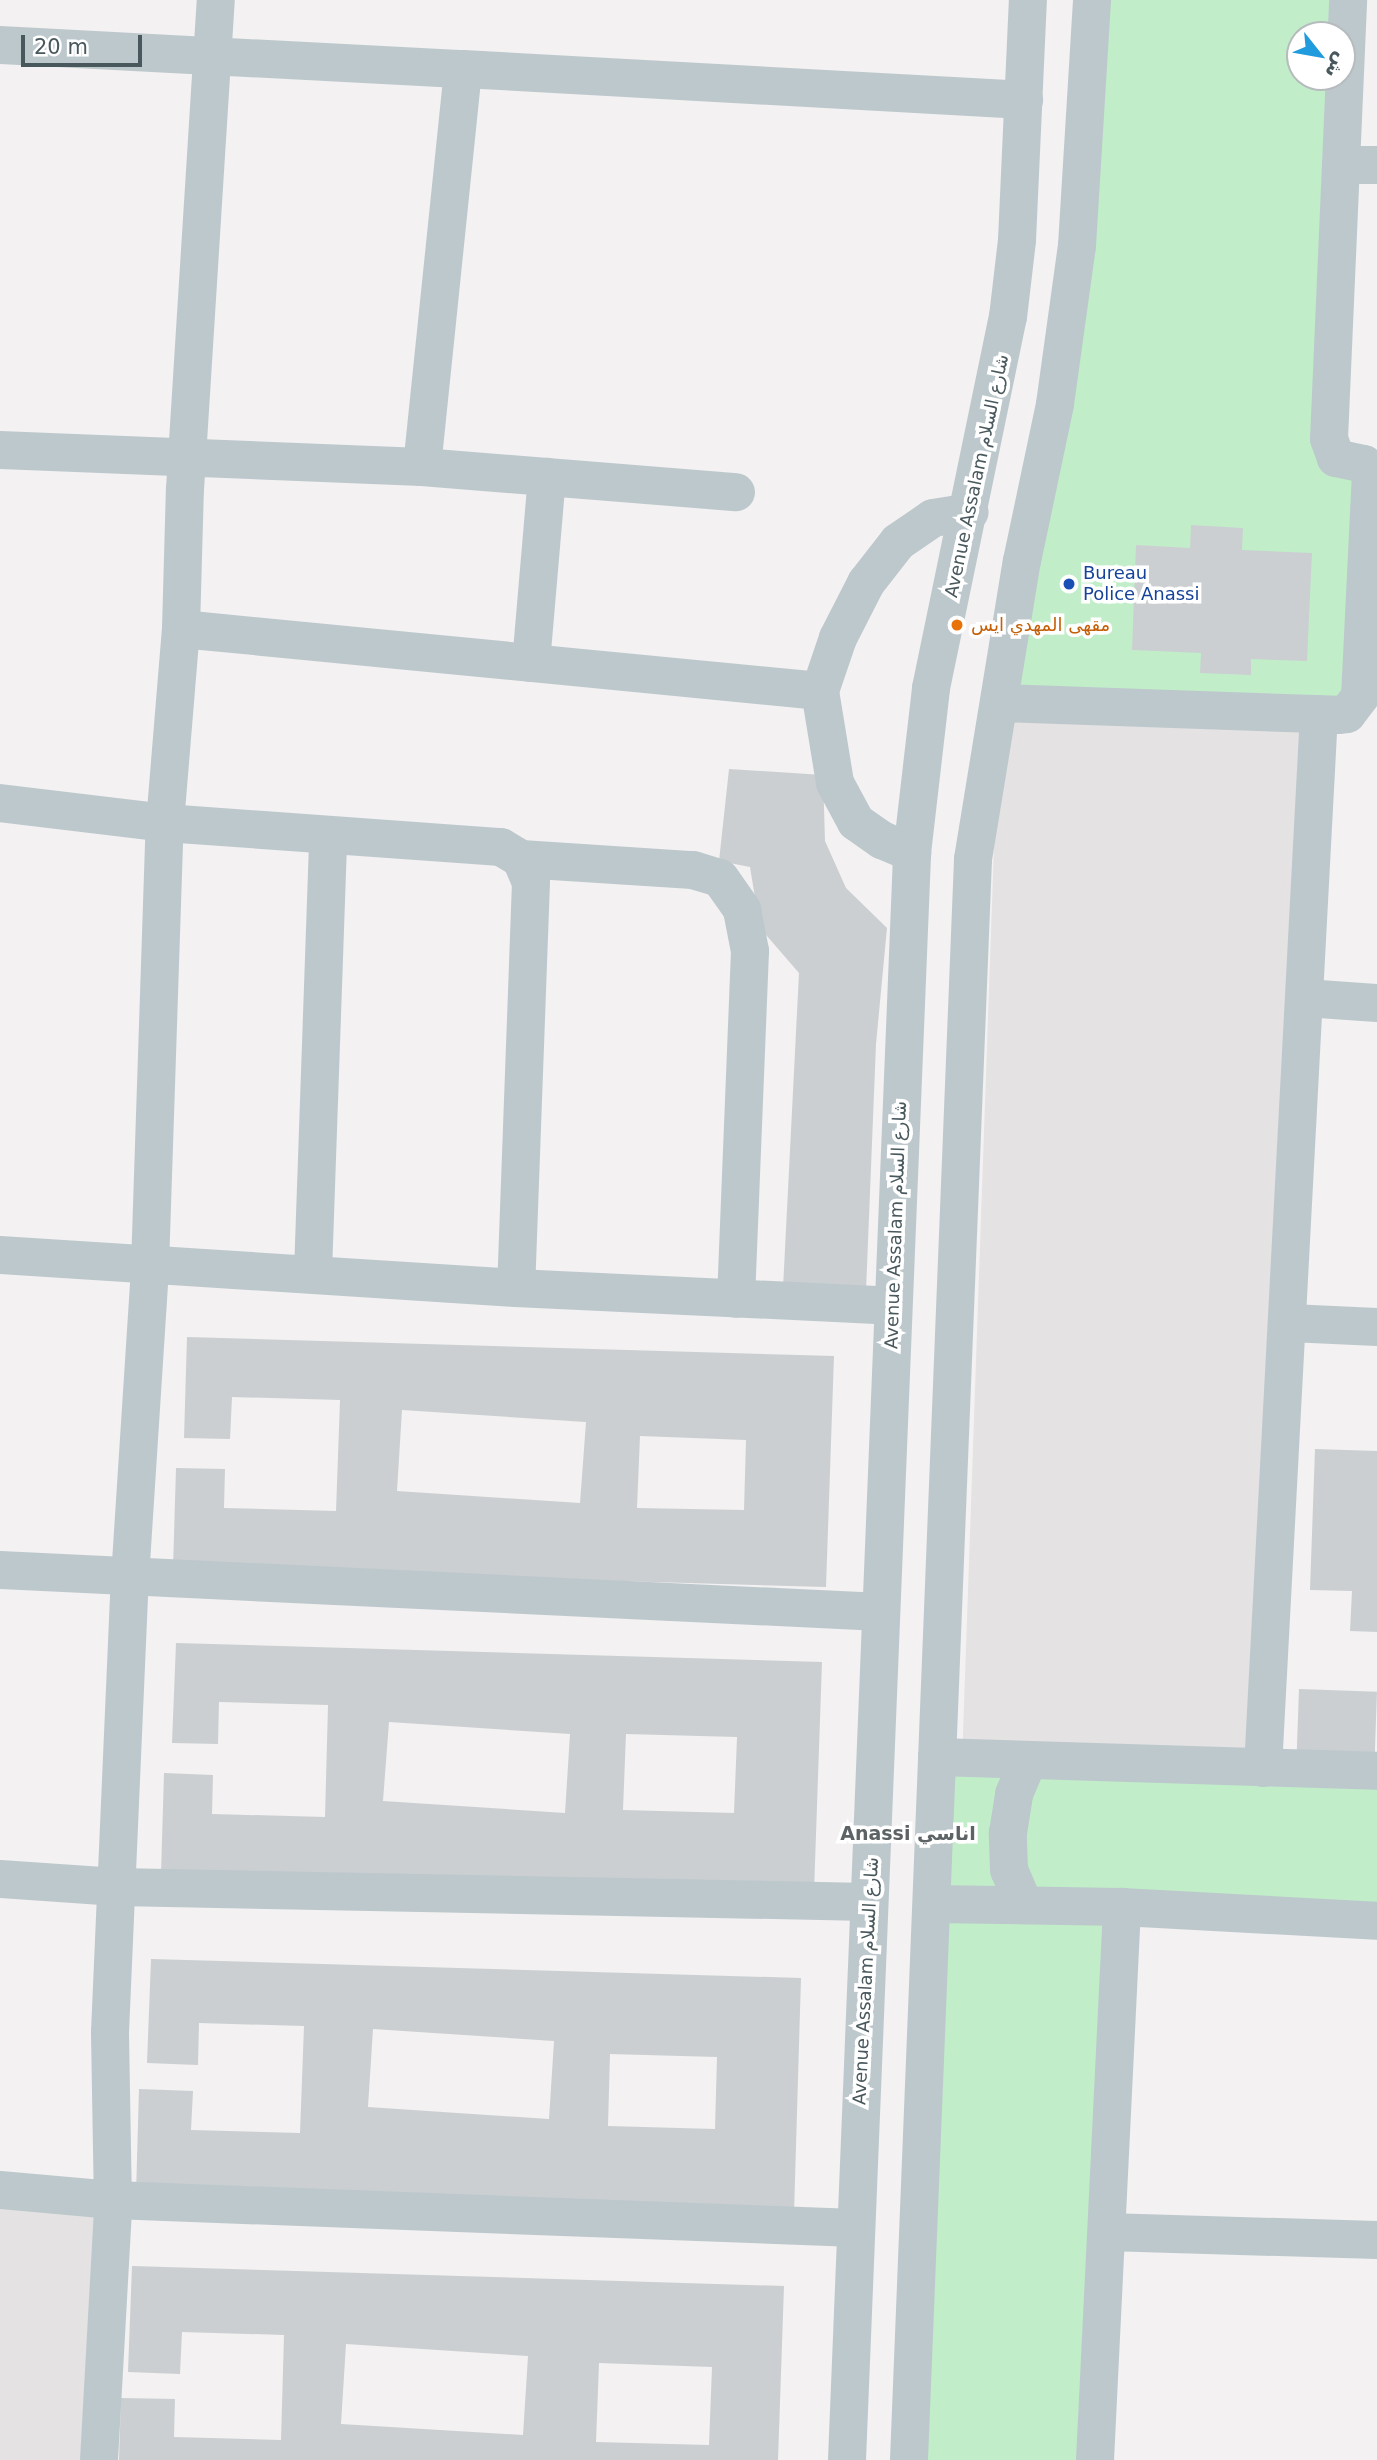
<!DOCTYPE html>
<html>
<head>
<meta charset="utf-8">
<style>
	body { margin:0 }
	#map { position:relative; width:1377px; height:2460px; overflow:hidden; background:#f3f1f1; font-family:"DejaVu Sans","Noto Naskh Arabic",sans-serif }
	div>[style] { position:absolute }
	.education>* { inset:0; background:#e4e2e2; transform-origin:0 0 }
	.green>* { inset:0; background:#c1eec9 }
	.building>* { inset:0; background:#cbcfd2; transform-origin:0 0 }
	.minor>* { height:38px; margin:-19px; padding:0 19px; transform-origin:19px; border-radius:19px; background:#bdc8cd }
	.tertiary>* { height:38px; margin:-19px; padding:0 19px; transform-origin:19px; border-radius:19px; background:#bdc8cd }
	.dots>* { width:19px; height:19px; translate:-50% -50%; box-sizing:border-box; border:4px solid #fff; border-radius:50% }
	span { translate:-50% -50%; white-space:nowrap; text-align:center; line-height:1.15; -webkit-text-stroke:7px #fff; paint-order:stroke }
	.street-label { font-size:18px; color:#49585d }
	.transit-label { font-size:18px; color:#164399 }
	.left { translate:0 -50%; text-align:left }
	.food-label { font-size:18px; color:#c56008 }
	.neighbourhood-label { font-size:19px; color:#5d6265; font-weight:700 }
	.north { position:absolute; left:1286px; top:21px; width:70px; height:70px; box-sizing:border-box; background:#fff; border:2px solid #b6bcbe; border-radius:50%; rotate:121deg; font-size:19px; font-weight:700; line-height:28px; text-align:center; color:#49585d }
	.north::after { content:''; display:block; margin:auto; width:24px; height:32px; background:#1f9bde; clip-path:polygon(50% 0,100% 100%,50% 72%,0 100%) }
	.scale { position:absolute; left:21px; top:35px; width:121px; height:32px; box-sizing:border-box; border:4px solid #49585d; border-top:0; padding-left:9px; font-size:21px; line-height:24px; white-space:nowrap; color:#49585d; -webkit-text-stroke:5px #fff; paint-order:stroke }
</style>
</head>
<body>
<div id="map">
	<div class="education">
		<i style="left:999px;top:703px;width:320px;height:1056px;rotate:2deg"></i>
		<i style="left:0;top:2201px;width:106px;height:259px;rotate:4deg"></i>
	</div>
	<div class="green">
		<i style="clip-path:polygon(evenodd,1092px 0,1352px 0,1335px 463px,1367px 466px,1355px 715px,999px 703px,1092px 0,1300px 35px,1342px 35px,1342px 77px,1300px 77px,1300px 35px)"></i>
		<i style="clip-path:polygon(937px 1757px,1377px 1773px,1377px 1916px,1122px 1907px,1095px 2460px,909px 2460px)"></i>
	</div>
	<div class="building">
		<i style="clip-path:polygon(1191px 525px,1243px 528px,1242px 550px,1312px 553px,1307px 661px,1251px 659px,1251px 675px,1200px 673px,1201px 653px,1132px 650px,1136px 545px,1190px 548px)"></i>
		<i style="clip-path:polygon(729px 769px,823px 775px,825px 841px,846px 888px,887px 928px,876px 1044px,866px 1291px,783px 1288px,799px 973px,760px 928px,750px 867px,719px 861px)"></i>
		<i style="clip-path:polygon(evenodd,187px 1337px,834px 1356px,826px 1587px,173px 1568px,176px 1468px,225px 1469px,224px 1508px,336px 1511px,340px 1400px,232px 1397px,230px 1439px,184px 1438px,187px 1337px,402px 1410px,586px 1422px,580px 1503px,397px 1491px,402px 1410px,187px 1337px,640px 1436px,746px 1440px,744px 1510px,637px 1508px,640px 1436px)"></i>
		<i style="clip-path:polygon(1315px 1449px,1377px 1451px,1377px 1632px,1350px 1631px,1352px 1591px,1310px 1590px)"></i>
		<i style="clip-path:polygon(evenodd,176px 1643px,822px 1662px,814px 1892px,161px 1874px,164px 1773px,213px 1775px,212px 1814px,325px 1817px,328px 1705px,219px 1702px,218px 1744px,172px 1743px,176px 1643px,389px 1722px,570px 1734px,565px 1813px,383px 1801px,389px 1722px,176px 1643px,626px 1734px,737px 1737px,734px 1813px,623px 1810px,626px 1734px)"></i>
		<i style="left:1299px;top:1689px;width:78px;height:65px;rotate:2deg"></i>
		<i style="clip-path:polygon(evenodd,151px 1959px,801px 1978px,794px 2213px,136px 2194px,139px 2089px,193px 2091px,191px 2130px,300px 2133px,304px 2026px,199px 2023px,198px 2065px,147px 2063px,151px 1959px,373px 2029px,554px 2041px,549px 2119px,368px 2107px,373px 2029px,151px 1959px,610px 2054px,717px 2057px,715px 2129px,608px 2126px,610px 2054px)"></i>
		<i style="clip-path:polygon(evenodd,132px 2266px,784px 2286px,778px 2460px,119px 2460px,121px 2398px,175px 2399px,174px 2437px,281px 2440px,284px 2335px,182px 2332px,180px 2374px,128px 2372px,132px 2266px,346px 2344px,528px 2356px,523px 2435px,341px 2424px,346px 2344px,132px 2266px,599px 2363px,712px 2367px,709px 2445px,596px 2442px,599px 2363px)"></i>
	</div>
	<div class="minor">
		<i style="left:0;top:45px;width:464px;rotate:3deg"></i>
		<i style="left:1341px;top:165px;width:36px"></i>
		<i style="left:0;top:450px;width:422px;rotate:2.3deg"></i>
		<i style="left:422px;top:467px;width:315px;rotate:4.6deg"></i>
		<i style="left:422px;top:467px;width:400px;rotate:-84.1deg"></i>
		<i style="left:463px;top:69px;width:562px;rotate:3.16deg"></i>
		<i style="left:181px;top:629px;width:642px;rotate:5.54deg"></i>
		<i style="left:820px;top:691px;width:93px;rotate:80.7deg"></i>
		<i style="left:835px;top:783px;width:44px;rotate:61.7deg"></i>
		<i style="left:856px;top:822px;width:32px;rotate:35deg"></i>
		<i style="left:882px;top:840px;width:33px;rotate:23deg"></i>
		<i style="left:531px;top:663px;width:187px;rotate:-85.1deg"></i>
		<i style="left:820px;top:691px;width:56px;rotate:-71.2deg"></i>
		<i style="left:838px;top:638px;width:62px;rotate:-63deg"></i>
		<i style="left:866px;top:583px;width:52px;rotate:-52deg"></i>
		<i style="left:898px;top:542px;width:42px;rotate:-34.4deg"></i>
		<i style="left:933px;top:518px;width:37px;rotate:-9deg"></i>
		<i style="left:999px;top:703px;width:339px;rotate:2deg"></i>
		<i style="left:1338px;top:715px;width:9px;rotate:-6deg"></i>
		<i style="left:1347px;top:714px;width:21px;rotate:-53deg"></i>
		<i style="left:1360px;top:697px;width:223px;rotate:-87.2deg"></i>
		<i style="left:1371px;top:474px;width:12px;rotate:-125deg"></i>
		<i style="left:1364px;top:464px;width:29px;rotate:-168deg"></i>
		<i style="left:1336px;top:458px;width:20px;rotate:-110deg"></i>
		<i style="left:1329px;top:439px;width:439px;rotate:-87.5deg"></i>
		<i style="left:0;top:803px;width:166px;rotate:6.9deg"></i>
		<i style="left:165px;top:823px;width:337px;rotate:4.1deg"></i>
		<i style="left:501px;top:847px;width:23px;rotate:31deg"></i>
		<i style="left:521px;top:859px;width:25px;rotate:67deg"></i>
		<i style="left:531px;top:882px;width:406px;rotate:92.1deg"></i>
		<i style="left:521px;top:859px;width:172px;rotate:3.7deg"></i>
		<i style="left:693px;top:870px;width:28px;rotate:17deg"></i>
		<i style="left:720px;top:878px;width:39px;rotate:55deg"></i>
		<i style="left:742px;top:910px;width:42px;rotate:79deg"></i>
		<i style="left:750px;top:951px;width:348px;rotate:92.3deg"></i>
		<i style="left:1305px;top:998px;width:72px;rotate:4deg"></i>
		<i style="left:0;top:1255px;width:517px;rotate:3.66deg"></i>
		<i style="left:516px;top:1288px;width:376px;rotate:2.7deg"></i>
		<i style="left:313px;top:1273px;width:436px;rotate:-88deg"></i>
		<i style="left:1290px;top:1323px;width:87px;rotate:2.6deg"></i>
		<i style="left:0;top:1570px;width:882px;rotate:2.73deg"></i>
		<i style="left:1263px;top:1768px;width:1055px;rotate:-86.96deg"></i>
		<i style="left:0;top:1879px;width:117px;rotate:3.9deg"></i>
		<i style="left:117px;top:1887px;width:751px;rotate:1.14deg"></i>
		<i style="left:0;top:2190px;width:113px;rotate:5.1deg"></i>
		<i style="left:113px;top:2200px;width:743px;rotate:2.16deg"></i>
		<i style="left:1107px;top:2232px;width:270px;rotate:1.7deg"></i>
		<i style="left:99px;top:2460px;width:254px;rotate:-86.8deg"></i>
		<i style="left:113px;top:2206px;width:174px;rotate:-91deg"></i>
		<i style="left:110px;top:2032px;width:454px;rotate:-87.5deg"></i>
		<i style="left:130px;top:1578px;width:313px;rotate:-86.3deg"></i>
		<i style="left:150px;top:1266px;width:443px;rotate:-88.1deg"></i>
		<i style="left:165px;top:823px;width:195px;rotate:-85.3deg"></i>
		<i style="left:181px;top:629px;width:140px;rotate:-88.4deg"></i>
		<i style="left:185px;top:489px;width:490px;rotate:-86.4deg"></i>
		<i style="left:1095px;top:2460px;width:554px;rotate:-87.2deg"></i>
	</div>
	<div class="tertiary">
		<i style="left:937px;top:1757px;width:440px;rotate:1.8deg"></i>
		<i style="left:932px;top:1904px;width:190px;rotate:0.9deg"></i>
		<i style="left:1122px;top:1907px;width:255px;rotate:3.1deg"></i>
		<i style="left:1024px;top:1905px;width:38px;rotate:-113deg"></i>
		<i style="left:1009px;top:1870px;width:37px;rotate:-92deg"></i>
		<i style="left:1008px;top:1833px;width:39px;rotate:-81deg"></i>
		<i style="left:1014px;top:1794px;width:36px;rotate:-67deg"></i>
		<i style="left:847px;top:2460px;width:1608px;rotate:-87.68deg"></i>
		<i style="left:912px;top:853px;width:166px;rotate:-83.4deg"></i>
		<i style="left:931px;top:688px;width:379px;rotate:-78.3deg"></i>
		<i style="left:1008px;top:317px;width:78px;rotate:-83.3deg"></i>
		<i style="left:1017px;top:240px;width:240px;rotate:-87.4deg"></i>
		<i style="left:909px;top:2460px;width:1602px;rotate:-87.71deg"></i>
		<i style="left:973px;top:859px;width:302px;rotate:-80.7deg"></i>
		<i style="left:1022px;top:561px;width:160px;rotate:-78.1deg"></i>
		<i style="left:1055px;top:404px;width:160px;rotate:-82.1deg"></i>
		<i style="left:1077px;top:246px;width:246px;rotate:-86.5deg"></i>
	</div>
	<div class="dots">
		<i style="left:1069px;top:584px;background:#1a4fb4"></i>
		<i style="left:957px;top:625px;background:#e8710a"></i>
	</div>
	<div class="street-label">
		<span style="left:977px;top:476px;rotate:-78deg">Avenue Assalam شارع السلام</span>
		<span style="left:896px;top:1225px;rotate:-88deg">Avenue Assalam شارع السلام</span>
		<span style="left:866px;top:1981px;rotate:-87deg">Avenue Assalam شارع السلام</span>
	</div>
	<div class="transit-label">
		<span class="left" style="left:1083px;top:584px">Bureau<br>Police Anassi</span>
	</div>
	<div class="food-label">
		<span class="left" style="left:971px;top:625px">مقهى المهدي ايس</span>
	</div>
	<div class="neighbourhood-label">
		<span style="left:908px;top:1834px">Anassi اناسي</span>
	</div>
	<div class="north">ش</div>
	<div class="scale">20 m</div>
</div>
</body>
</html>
